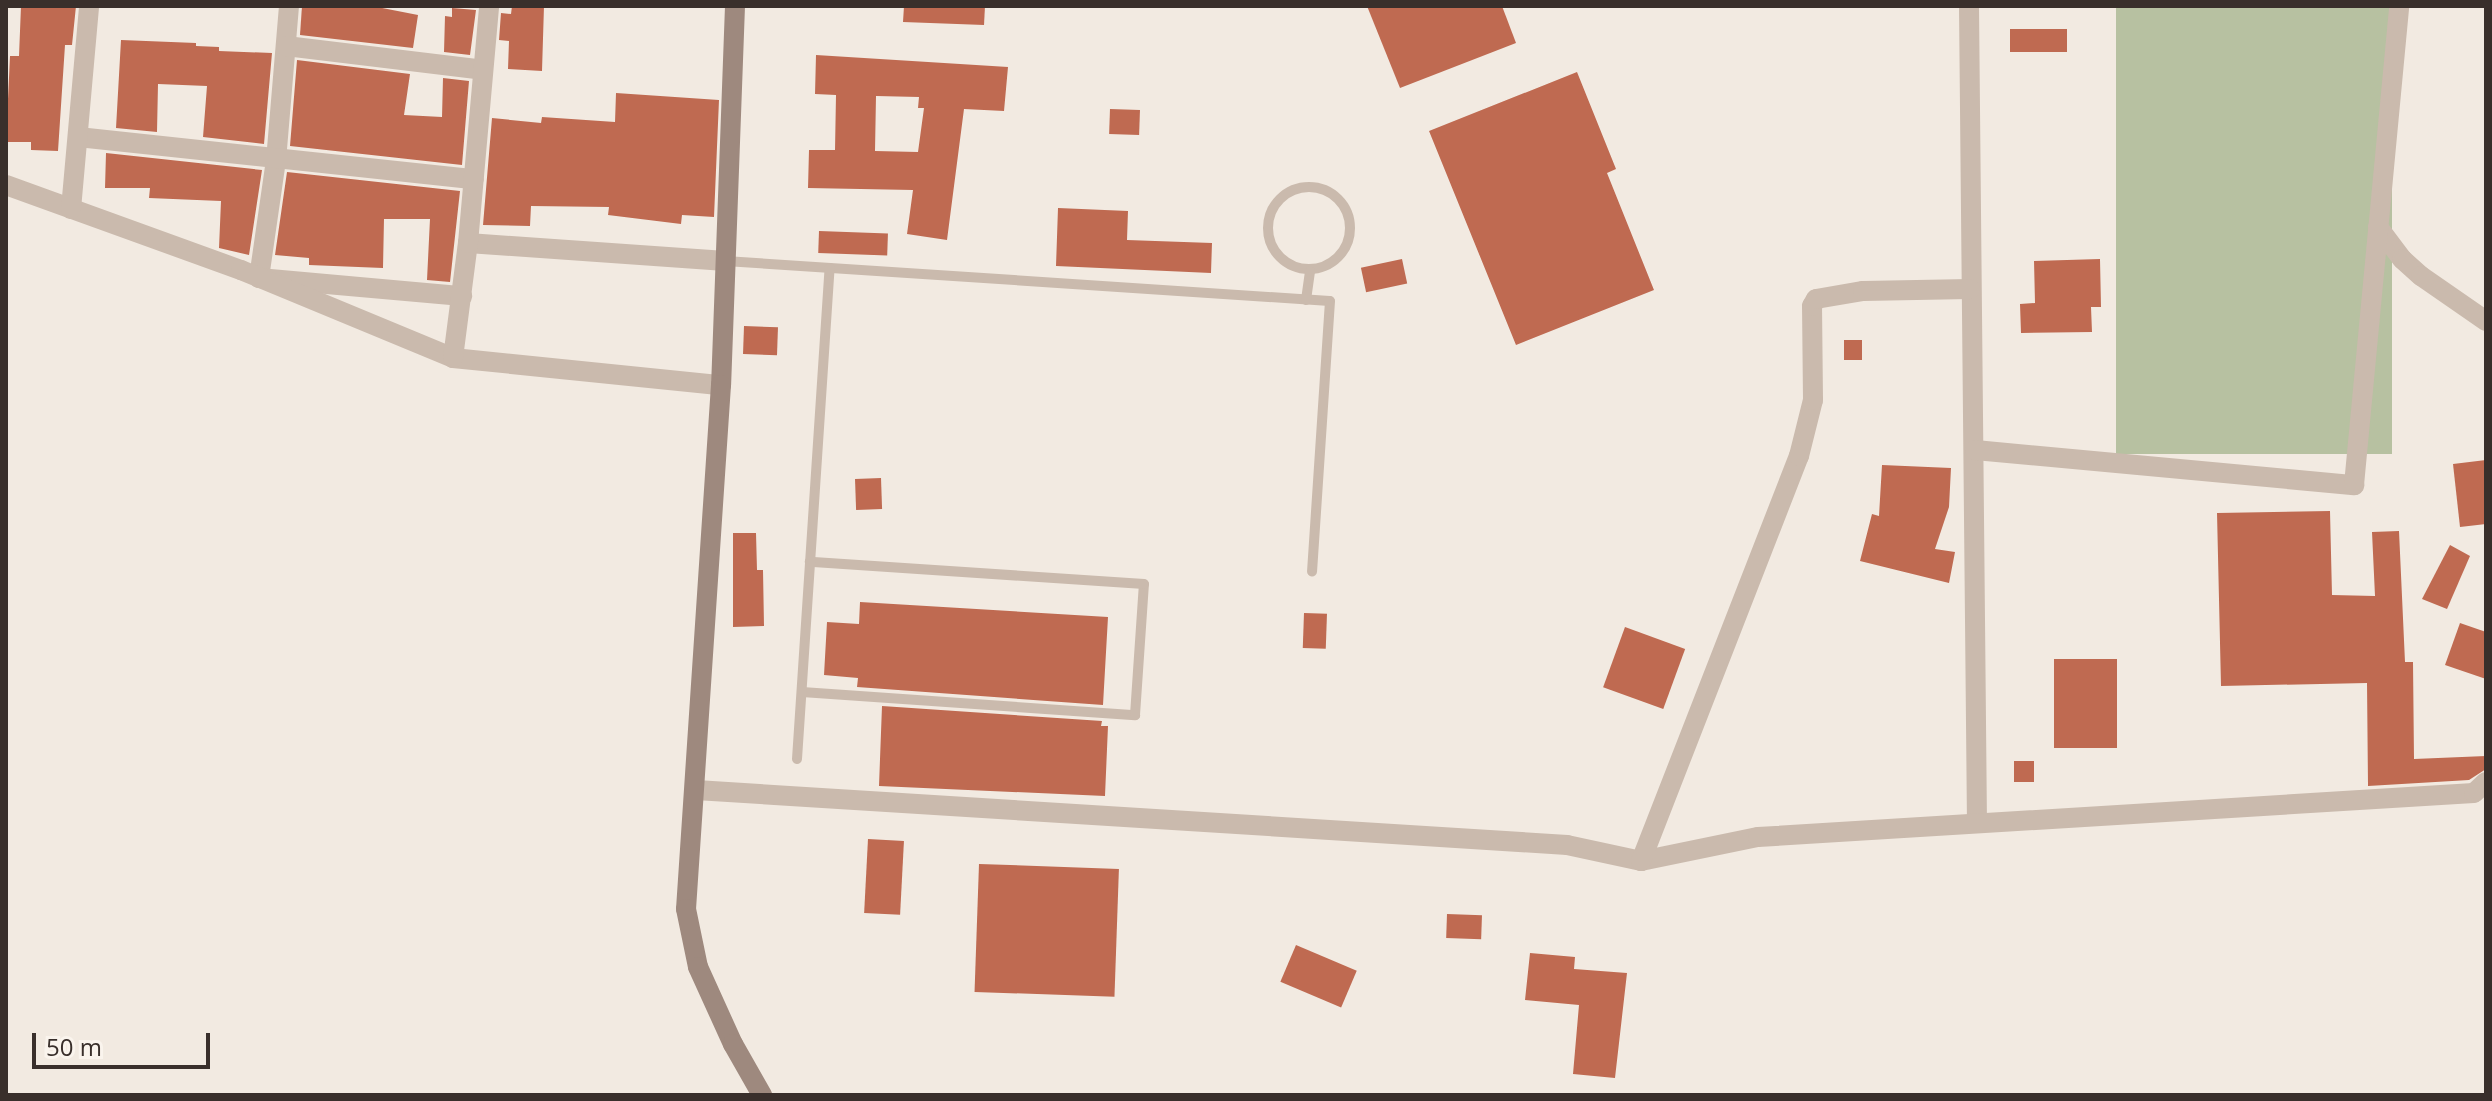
<!DOCTYPE html>
<html>
<head>
<meta charset="utf-8">
<style>
	body { margin:0 }
	#map { position:relative; width:2492px; height:1101px; overflow:hidden; background:#f2eae1; font-family:"Open Sans",sans-serif }
	div>[style] { position:absolute }
	.green>* { inset:0; background:#b7c1a1; transform-origin:0 0 }
	.building>* { inset:0; background:#bf6a51; transform-origin:0 0 }
	.lane>* { height:10px; margin:-5px; padding:0 5px; transform-origin:5px; border-radius:5px; background:#cabaad }
	.lane>.ring { margin:-5px; padding:0; box-sizing:content-box; background:none; border:10px solid #cabaad; border-radius:50% }
	.street>* { height:20px; margin:-10px; padding:0 10px; transform-origin:10px; border-radius:10px; background:#cabaad }
	.secondary>* { height:20px; margin:-10px; padding:0 10px; transform-origin:10px; border-radius:10px; background:#9e897e }
	span { translate:-50% -50%; white-space:nowrap; text-align:center; line-height:1.15; -webkit-text-stroke:7px #faf4ed; paint-order:stroke }
	.frame { position:absolute; inset:0; border:8px solid #392f2b; pointer-events:none }
	.scale { position:absolute; left:32px; top:1033px; width:178px; height:36px; box-sizing:border-box; border:4px solid #392f2b; border-top:0; padding-left:10px; font-size:24px; line-height:28px; white-space:nowrap; color:#392f2b; -webkit-text-stroke:6px #faf4ed; paint-order:stroke }
</style>
</head>
<body>
<div id="map">
	<div class="green">
		<i style="left:2116px;top:6px;width:276px;height:448px"></i>
	</div>
	<div class="building">
		<i style="clip-path:polygon(21px 6px,76px 6px,72px 45px,65px 45px,58px 151px,31px 150px,31px 142px,6px 142px,10px 56px,19px 56px)"></i>
		<i style="clip-path:polygon(302px 6px,372px 6px,418px 15px,413px 48px,300px 35px)"></i>
		<i style="clip-path:polygon(512px 6px,544px 6px,542px 71px,508px 69px,509px 41px,499px 40px,501px 13px,511px 14px)"></i>
		<i style="clip-path:polygon(904px 6px,985px 6px,984px 25px,903px 22px)"></i>
		<i style="clip-path:polygon(1367px 6px,1502px 6px,1516px 43px,1400px 88px)"></i>
		<i style="clip-path:polygon(452px 8px,476px 10px,470px 55px,444px 52px,445px 16px,452px 17px)"></i>
		<i style="left:2067px;top:29px;width:23px;height:57px;rotate:90deg"></i>
		<i style="clip-path:polygon(121px 40px,196px 43px,196px 46px,219px 47px,219px 51px,272px 53px,264px 144px,203px 137px,207px 86px,158px 84px,157px 132px,116px 128px)"></i>
		<i style="clip-path:polygon(evenodd,816px 55px,1008px 67px,1004px 111px,964px 109px,947px 240px,907px 234px,913px 190px,808px 188px,809px 150px,835px 150px,836px 95px,815px 94px,816px 55px,876px 96px,919px 97px,918px 108px,924px 108px,918px 152px,875px 151px,876px 96px)"></i>
		<i style="clip-path:polygon(297px 60px,410px 74px,404px 115px,442px 117px,443px 78px,469px 81px,462px 165px,290px 146px)"></i>
		<i style="clip-path:polygon(1577px 72px,1616px 169px,1607px 173px,1654px 290px,1516px 345px,1429px 131px)"></i>
		<i style="clip-path:polygon(616px 93px,719px 100px,714px 217px,682px 215px,681px 224px,608px 215px,609px 207px,531px 206px,530px 226px,483px 225px,492px 118px,541px 123px,542px 117px,615px 122px)"></i>
		<i style="left:1110px;top:109px;width:30px;height:25px;rotate:2deg"></i>
		<i style="clip-path:polygon(106px 153px,262px 170px,249px 255px,219px 248px,221px 201px,149px 198px,150px 188px,105px 188px)"></i>
		<i style="clip-path:polygon(287px 172px,460px 191px,450px 282px,427px 280px,430px 219px,384px 219px,383px 268px,309px 265px,309px 258px,275px 255px)"></i>
		<i style="clip-path:polygon(1058px 208px,1128px 211px,1127px 240px,1212px 243px,1211px 273px,1056px 266px)"></i>
		<i style="left:819px;top:231px;width:69px;height:22px;rotate:2deg"></i>
		<i style="left:1402px;top:259px;width:25px;height:42px;rotate:78deg"></i>
		<i style="clip-path:polygon(2100px 259px,2101px 307px,2091px 307px,2092px 332px,2021px 333px,2020px 304px,2035px 303px,2034px 261px)"></i>
		<i style="left:744px;top:326px;width:34px;height:28px;rotate:2deg"></i>
		<i style="left:1844px;top:340px;width:18px;height:20px"></i>
		<i style="clip-path:polygon(2486px 460px,2486px 524px,2460px 527px,2453px 464px)"></i>
		<i style="clip-path:polygon(1882px 465px,1951px 468px,1949px 507px,1935px 549px,1955px 552px,1949px 583px,1860px 561px,1872px 514px,1879px 516px)"></i>
		<i style="left:881px;top:478px;width:31px;height:26px;rotate:88deg"></i>
		<i style="clip-path:polygon(2330px 511px,2332px 595px,2375px 596px,2372px 532px,2399px 531px,2405px 662px,2413px 662px,2414px 759px,2486px 756px,2486px 769px,2469px 780px,2368px 786px,2367px 683px,2221px 686px,2217px 513px)"></i>
		<i style="clip-path:polygon(733px 533px,756px 533px,757px 570px,763px 570px,764px 626px,733px 627px)"></i>
		<i style="clip-path:polygon(2450px 545px,2470px 556px,2447px 609px,2422px 599px)"></i>
		<i style="clip-path:polygon(860px 602px,1108px 617px,1103px 705px,857px 687px,858px 678px,824px 675px,827px 622px,859px 624px)"></i>
		<i style="left:1304px;top:613px;width:23px;height:35px;rotate:2deg"></i>
		<i style="clip-path:polygon(2460px 623px,2486px 632px,2486px 679px,2445px 665px)"></i>
		<i style="left:1625px;top:627px;width:64px;height:64px;rotate:20deg"></i>
		<i style="left:2054px;top:659px;width:63px;height:89px"></i>
		<i style="clip-path:polygon(882px 706px,1102px 721px,1101px 726px,1108px 726px,1105px 796px,879px 786px)"></i>
		<i style="left:2014px;top:761px;width:20px;height:21px"></i>
		<i style="left:868px;top:839px;width:36px;height:74px;rotate:3deg"></i>
		<i style="left:979px;top:864px;width:140px;height:128px;rotate:2deg"></i>
		<i style="left:1447px;top:914px;width:35px;height:24px;rotate:2deg"></i>
		<i style="left:1296px;top:945px;width:66px;height:40px;rotate:23deg"></i>
		<i style="clip-path:polygon(1530px 953px,1575px 957px,1574px 969px,1627px 973px,1615px 1078px,1573px 1074px,1579px 1005px,1525px 1000px)"></i>
	</div>
	<div class="lane">
		<i class="ring" style="left:1268px;top:187px;width:72px;height:72px"></i>
		<i style="left:725px;top:261px;width:606px;rotate:3.78deg"></i>
		<i style="left:1330px;top:301px;width:271px;rotate:93.8deg"></i>
		<i style="left:1306px;top:300px;width:29px;rotate:-82deg"></i>
		<i style="left:802px;top:692px;width:334px;rotate:4deg"></i>
		<i style="left:1135px;top:715px;width:131px;rotate:-86.1deg"></i>
		<i style="left:1144px;top:584px;width:335px;rotate:-176.2deg"></i>
		<i style="left:797px;top:759px;width:492px;rotate:-86.2deg"></i>
	</div>
	<div class="street">
		<i style="left:289px;top:6px;width:155px;rotate:94.8deg"></i>
		<i style="left:276px;top:160px;width:119px;rotate:98.2deg"></i>
		<i style="left:259px;top:278px;width:204px;rotate:5.1deg"></i>
		<i style="left:1969px;top:6px;width:816px;rotate:89.44deg"></i>
		<i style="left:286px;top:46px;width:198px;rotate:6.9deg"></i>
		<i style="left:78px;top:137px;width:398px;rotate:6.1deg"></i>
		<i style="left:6px;top:185px;width:250px;rotate:19.9deg"></i>
		<i style="left:241px;top:270px;width:230px;rotate:22.5deg"></i>
		<i style="left:453px;top:358px;width:269px;rotate:5.8deg"></i>
		<i style="left:71px;top:209px;width:204px;rotate:-84.9deg"></i>
		<i style="left:2378px;top:227px;width:40px;rotate:53deg"></i>
		<i style="left:2402px;top:259px;width:25px;rotate:42deg"></i>
		<i style="left:2421px;top:276px;width:79px;rotate:34.7deg"></i>
		<i style="left:468px;top:243px;width:258px;rotate:4deg"></i>
		<i style="left:453px;top:358px;width:116px;rotate:-82.6deg"></i>
		<i style="left:468px;top:243px;width:238px;rotate:-84.9deg"></i>
		<i style="left:1975px;top:450px;width:381px;rotate:5.3deg"></i>
		<i style="left:2354px;top:485px;width:481px;rotate:-84.6deg"></i>
		<i style="left:696px;top:790px;width:873px;rotate:3.61deg"></i>
		<i style="left:1567px;top:845px;width:76px;rotate:12.2deg"></i>
		<i style="left:1641px;top:861px;width:119px;rotate:-11.6deg"></i>
		<i style="left:1758px;top:837px;width:717px;rotate:-3.52deg"></i>
		<i style="left:2474px;top:793px;width:16px;rotate:-43deg"></i>
		<i style="left:1641px;top:861px;width:435px;rotate:-68.7deg"></i>
		<i style="left:1799px;top:456px;width:58px;rotate:-76deg"></i>
		<i style="left:1813px;top:400px;width:94px;rotate:-90.6deg"></i>
		<i style="left:1812px;top:306px;width:8px;rotate:-60deg"></i>
		<i style="left:1816px;top:299px;width:48px;rotate:-9.7deg"></i>
		<i style="left:1863px;top:291px;width:107px;rotate:-1.1deg"></i>
	</div>
	<div class="secondary">
		<i style="left:735px;top:6px;width:379px;rotate:92.1deg"></i>
		<i style="left:721px;top:385px;width:525px;rotate:93.82deg"></i>
		<i style="left:686px;top:909px;width:59px;rotate:78.3deg"></i>
		<i style="left:698px;top:967px;width:85px;rotate:65.6deg"></i>
		<i style="left:733px;top:1044px;width:59px;rotate:60.4deg"></i>
	</div>
	<div class="frame"></div>
	<div class="scale">50 m</div>
</div>
</body>
</html>
